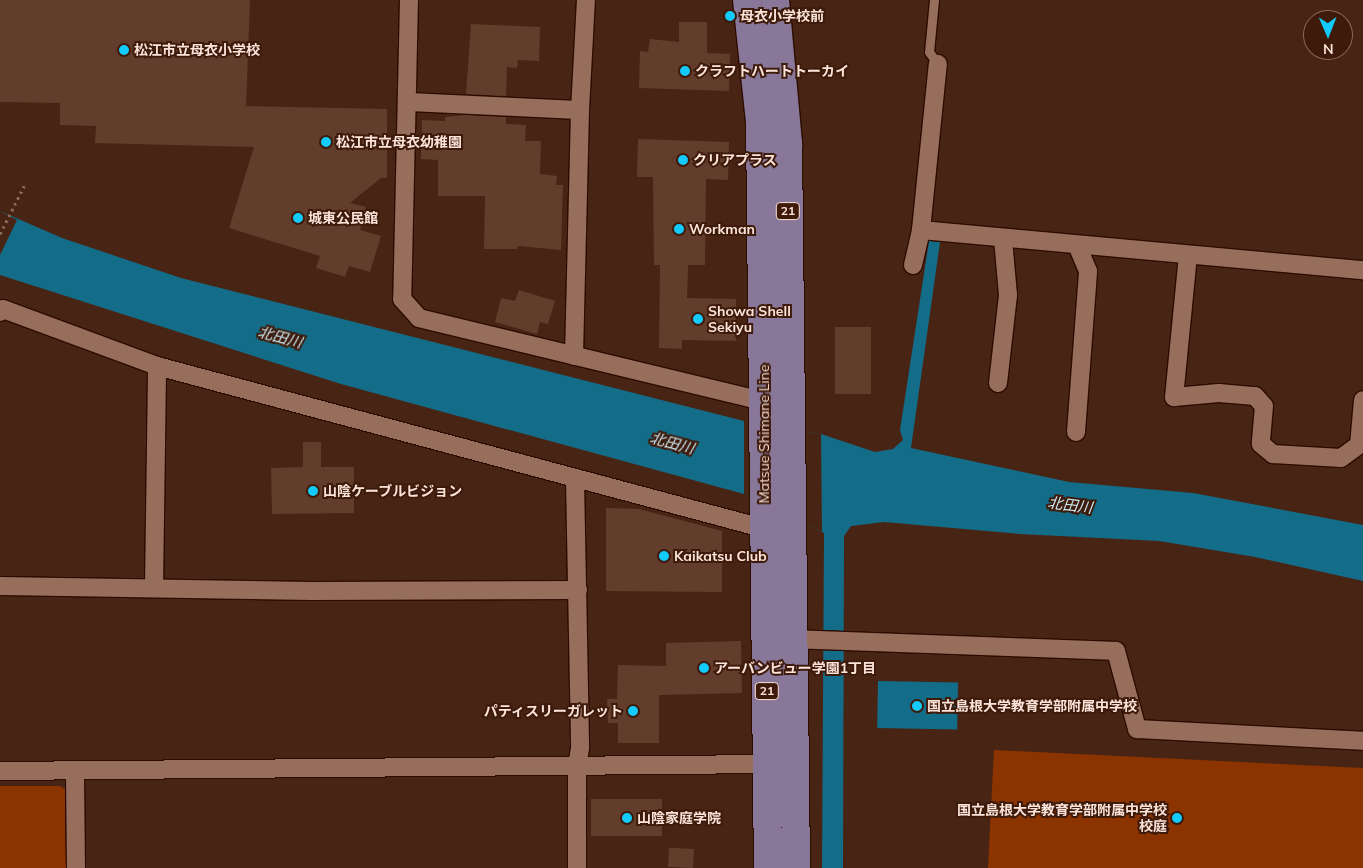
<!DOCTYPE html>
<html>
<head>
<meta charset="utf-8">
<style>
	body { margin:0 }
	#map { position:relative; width:1363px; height:868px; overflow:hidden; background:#482414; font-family:Mulish,"Noto Sans JP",sans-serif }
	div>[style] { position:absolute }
	.green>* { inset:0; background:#8c3400 }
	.water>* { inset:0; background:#136d88; transform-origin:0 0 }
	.pier>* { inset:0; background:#482414 }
	.building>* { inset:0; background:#633d2c; transform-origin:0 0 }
	.path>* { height:3px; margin-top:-1.5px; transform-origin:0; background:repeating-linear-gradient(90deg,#8b6c5e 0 2.5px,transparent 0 6.5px) }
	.roads { filter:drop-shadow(1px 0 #2c0b00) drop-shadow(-1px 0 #2c0b00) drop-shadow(0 1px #2c0b00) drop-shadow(0 -1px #2c0b00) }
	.service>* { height:9px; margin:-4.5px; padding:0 4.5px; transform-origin:4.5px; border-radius:4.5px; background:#976d5b }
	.minor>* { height:18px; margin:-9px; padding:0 9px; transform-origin:9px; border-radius:9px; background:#976d5b }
	.primary>* { height:28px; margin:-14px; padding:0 14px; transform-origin:14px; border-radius:14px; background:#887798 }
	.dots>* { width:14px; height:14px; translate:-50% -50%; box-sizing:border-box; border:2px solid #3d1a0a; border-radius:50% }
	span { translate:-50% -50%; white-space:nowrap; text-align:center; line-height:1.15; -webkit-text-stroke:4px #3d1a0a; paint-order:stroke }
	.shield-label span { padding:1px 4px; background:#3d1a0a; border:1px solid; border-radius:4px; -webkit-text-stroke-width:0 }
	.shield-label { font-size:12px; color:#fbe3d9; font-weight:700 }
	.poi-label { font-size:14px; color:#fbe3d9; font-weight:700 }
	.left { translate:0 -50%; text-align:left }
	.right { translate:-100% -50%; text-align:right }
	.street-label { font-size:14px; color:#fbe3d9 }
	.water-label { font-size:15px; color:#cceaf6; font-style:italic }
	.north { position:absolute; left:1303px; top:10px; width:50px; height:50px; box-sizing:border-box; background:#3d1a0a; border:1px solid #896a5d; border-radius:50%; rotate:179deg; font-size:14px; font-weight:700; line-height:20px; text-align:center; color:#fbe3d9 }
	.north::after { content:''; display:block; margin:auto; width:18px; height:22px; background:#12cafb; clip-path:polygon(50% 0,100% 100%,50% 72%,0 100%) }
</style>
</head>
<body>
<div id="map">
	<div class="green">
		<i style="clip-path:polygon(994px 750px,1363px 768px,1363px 868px,988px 868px)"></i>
		<i style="clip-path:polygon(0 786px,60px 786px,65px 789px,67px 868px,0 868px)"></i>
	</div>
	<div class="water">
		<i style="clip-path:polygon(0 211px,62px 238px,181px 278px,744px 421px,821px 434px,875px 452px,893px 449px,903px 440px,900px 430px,929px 241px,940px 242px,911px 448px,1069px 482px,1193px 493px,1363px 525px,1363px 581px,1255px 557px,1159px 541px,1020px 534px,884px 522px,851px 526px,844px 536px,843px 868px,822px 868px,824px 533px,744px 494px,341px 384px,0 275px)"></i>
		<i style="left:878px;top:681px;width:80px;height:47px;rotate:1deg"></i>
	</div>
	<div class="pier">
		<i style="clip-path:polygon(0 211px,17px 220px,0 255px)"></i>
		<i style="clip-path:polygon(744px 421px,821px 434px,822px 532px,744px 494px)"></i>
	</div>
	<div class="building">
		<i style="clip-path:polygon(0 0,250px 0,246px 106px,387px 109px,387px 178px,381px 178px,350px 203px,366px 207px,360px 230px,381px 236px,370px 272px,349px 266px,345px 277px,316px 268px,320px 256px,229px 228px,254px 147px,95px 143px,96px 126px,60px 125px,60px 103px,0 102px)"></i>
		<i style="clip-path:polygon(679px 22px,707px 22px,707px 53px,730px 54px,729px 91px,639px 88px,640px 51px,648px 52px,650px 39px,679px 42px)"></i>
		<i style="clip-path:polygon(471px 24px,540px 27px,539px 61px,518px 60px,517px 68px,507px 67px,506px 96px,466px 94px)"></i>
		<i style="clip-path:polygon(464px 115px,506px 117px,506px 124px,526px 125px,525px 141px,541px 141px,540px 174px,557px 176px,556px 185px,563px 185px,561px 250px,518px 246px,517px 249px,484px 249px,485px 196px,438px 196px,438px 160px,421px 159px,422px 120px,445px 121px,445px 117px)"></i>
		<i style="clip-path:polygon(638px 139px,729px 142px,728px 180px,706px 179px,705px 265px,688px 265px,687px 298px,736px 299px,736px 341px,682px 340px,682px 349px,659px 348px,660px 265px,654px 265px,653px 177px,637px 177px)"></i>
		<i style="clip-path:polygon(519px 290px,555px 301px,548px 324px,540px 322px,537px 334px,495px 322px,501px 298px,515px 301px)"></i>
		<i style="left:835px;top:327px;width:36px;height:67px"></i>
		<i style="clip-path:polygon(303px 442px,321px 442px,321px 467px,354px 467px,354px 513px,272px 514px,271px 468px,303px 467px)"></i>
		<i style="clip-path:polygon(606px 508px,639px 509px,722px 531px,722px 592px,606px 591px)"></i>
		<i style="clip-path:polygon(741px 641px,742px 693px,659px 695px,659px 743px,618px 743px,618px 723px,608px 723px,607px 699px,617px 699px,618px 665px,666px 666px,666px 643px)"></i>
		<i style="left:591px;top:799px;width:71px;height:37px"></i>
		<i style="left:694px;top:849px;width:19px;height:25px;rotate:93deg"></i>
	</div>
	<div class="path">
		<i style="left:0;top:234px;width:54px;rotate:-63.4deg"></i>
	</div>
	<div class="roads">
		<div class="service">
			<i style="left:934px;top:0;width:52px;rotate:95.5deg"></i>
			<i style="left:929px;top:52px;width:15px;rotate:53deg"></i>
		</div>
		<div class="minor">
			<i style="left:409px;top:0;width:299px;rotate:91.3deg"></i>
			<i style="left:402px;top:299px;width:25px;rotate:48deg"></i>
			<i style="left:419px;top:318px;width:356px;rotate:13.6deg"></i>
			<i style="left:408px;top:102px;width:172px;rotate:2.7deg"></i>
			<i style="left:921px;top:230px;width:444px;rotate:5.2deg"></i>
			<i style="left:1188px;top:255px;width:143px;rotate:95.6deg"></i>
			<i style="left:1174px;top:397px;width:45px;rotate:-5.1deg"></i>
			<i style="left:1219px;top:393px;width:36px;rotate:5deg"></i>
			<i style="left:1255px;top:396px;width:13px;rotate:48deg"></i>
			<i style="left:1264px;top:406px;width:38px;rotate:95deg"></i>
			<i style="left:1261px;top:444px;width:16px;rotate:40deg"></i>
			<i style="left:1273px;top:454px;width:68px;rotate:3.4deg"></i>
			<i style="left:1341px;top:458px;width:22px;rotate:-36deg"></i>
			<i style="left:1359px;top:445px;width:45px;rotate:-84.9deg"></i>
			<i style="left:913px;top:265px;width:36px;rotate:-77deg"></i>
			<i style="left:921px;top:230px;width:167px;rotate:-84.2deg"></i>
			<i style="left:0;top:312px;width:4px;rotate:-45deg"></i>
			<i style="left:3px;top:309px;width:164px;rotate:20.3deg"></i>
			<i style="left:157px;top:366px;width:630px;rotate:14.98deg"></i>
			<i style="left:574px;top:356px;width:246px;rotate:-88.6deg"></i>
			<i style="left:580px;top:110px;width:110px;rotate:-86.9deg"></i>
			<i style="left:998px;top:383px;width:89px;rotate:-83.5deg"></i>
			<i style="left:1008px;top:295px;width:56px;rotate:-95.1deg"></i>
			<i style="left:1076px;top:432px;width:161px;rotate:-85.7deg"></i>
			<i style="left:1088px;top:271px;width:28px;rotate:-113deg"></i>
			<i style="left:575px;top:480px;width:268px;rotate:88.9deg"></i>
			<i style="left:580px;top:748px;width:18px;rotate:99deg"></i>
			<i style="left:577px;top:766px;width:102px;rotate:90deg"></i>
			<i style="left:0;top:586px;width:312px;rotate:0.9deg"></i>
			<i style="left:312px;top:591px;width:266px;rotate:-0.2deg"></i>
			<i style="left:154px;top:588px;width:222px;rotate:-89.2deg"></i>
			<i style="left:793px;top:639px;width:323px;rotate:2.1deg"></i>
			<i style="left:1116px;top:651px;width:81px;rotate:74.9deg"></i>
			<i style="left:1137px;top:729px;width:226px;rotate:3deg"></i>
			<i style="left:0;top:771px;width:767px;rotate:-0.52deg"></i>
			<i style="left:75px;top:773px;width:95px;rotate:89.4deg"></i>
		</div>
		<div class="primary">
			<i style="left:747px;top:0;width:123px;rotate:83.9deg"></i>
			<i style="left:760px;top:122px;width:746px;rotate:89.39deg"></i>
			<i style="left:775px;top:0;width:145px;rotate:84.8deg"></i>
			<i style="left:788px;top:144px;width:724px;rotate:89.37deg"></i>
		</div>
	</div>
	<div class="dots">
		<i style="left:730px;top:16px;background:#12cafb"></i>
		<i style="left:124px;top:50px;background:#12cafb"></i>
		<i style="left:685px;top:71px;background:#12cafb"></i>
		<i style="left:326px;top:142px;background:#12cafb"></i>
		<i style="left:683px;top:160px;background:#12cafb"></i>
		<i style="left:298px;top:218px;background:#12cafb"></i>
		<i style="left:679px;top:229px;background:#12cafb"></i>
		<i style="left:698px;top:319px;background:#12cafb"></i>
		<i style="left:313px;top:491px;background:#12cafb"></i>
		<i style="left:664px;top:556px;background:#12cafb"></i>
		<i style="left:704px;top:668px;background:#12cafb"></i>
		<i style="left:917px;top:706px;background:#12cafb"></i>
		<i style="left:633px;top:711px;background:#12cafb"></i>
		<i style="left:627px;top:818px;background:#12cafb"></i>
		<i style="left:1177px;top:818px;background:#12cafb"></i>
	</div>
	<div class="shield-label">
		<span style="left:788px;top:211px">21</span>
		<span style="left:767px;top:691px">21</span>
	</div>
	<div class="poi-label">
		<span class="left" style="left:740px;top:16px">母衣小学校前</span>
		<span class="left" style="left:134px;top:50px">松江市立母衣小学校</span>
		<span class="left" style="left:695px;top:71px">クラフトハートトーカイ</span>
		<span class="left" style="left:336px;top:142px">松江市立母衣幼稚園</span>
		<span class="left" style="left:693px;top:160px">クリアプラス</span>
		<span class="left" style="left:308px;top:218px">城東公民館</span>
		<span class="left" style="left:689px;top:229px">Workman</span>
		<span class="left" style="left:708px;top:319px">Showa Shell<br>Sekiyu</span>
		<span class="left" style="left:323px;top:491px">山陰ケーブルビジョン</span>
		<span class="left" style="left:674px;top:556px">Kaikatsu Club</span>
		<span class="left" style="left:714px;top:668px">アーバンビュー学園1丁目</span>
		<span class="left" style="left:927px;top:706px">国立島根大学教育学部附属中学校</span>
		<span class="right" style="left:623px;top:711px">パティスリーガレット</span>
		<span class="right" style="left:1167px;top:818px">国立島根大学教育学部附属中学校<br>校庭</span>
		<span class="left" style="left:637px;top:818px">山陰家庭学院</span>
	</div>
	<div class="street-label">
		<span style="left:764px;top:434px;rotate:-90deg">Matsue Shimane Line</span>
	</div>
	<div class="water-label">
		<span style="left:280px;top:337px;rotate:15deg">北田川</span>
		<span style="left:672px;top:443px;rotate:15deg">北田川</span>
		<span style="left:1070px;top:505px;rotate:7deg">北田川</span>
	</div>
	<div class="north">N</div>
</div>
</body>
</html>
